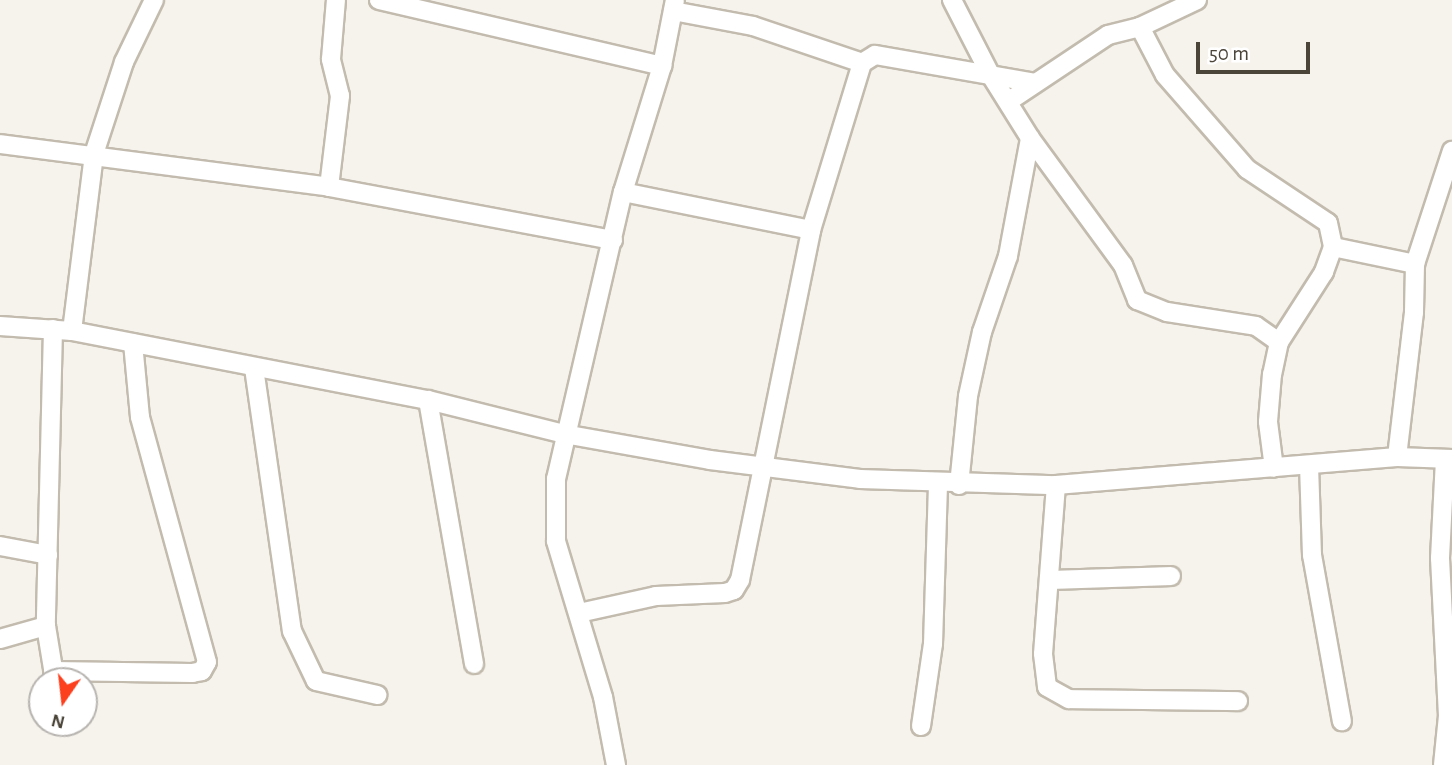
<!DOCTYPE html>
<html>
<head>
<meta charset="utf-8">
<style>
	body { margin:0 }
	#map { position:relative; width:1452px; height:765px; overflow:hidden; background:#f6f3ec; font-family:"Alegreya Sans",sans-serif }
	div>[style] { position:absolute }
	.roads { filter:drop-shadow(2px 0 #c2bbae) drop-shadow(-2px 0 #c2bbae) drop-shadow(0 2px #c2bbae) drop-shadow(0 -2px #c2bbae) }
	.street>* { height:18px; margin:-9px; padding:0 9px; transform-origin:9px; border-radius:9px; background:#fff }
	span { translate:-50% -50%; white-space:nowrap; text-align:center; line-height:1.15; -webkit-text-stroke:5px #fff; paint-order:stroke }
	.north { position:absolute; left:28px; top:667px; width:70px; height:70px; box-sizing:border-box; background:#fff; border:2px solid #b7b4b0; border-radius:50%; rotate:194deg; font-size:19px; font-weight:700; line-height:28px; text-align:center; color:#4b4439 }
	.north::after { content:''; display:block; margin:auto; width:24px; height:32px; background:#fc3f1d; clip-path:polygon(50% 0,100% 100%,50% 72%,0 100%) }
	.scale { position:absolute; left:1196px; top:42px; width:114px; height:32px; box-sizing:border-box; border:4px solid #4b4439; border-top:0; padding-left:9px; font-size:21px; line-height:24px; white-space:nowrap; color:#4b4439; -webkit-text-stroke:5px #fff; paint-order:stroke }
</style>
</head>
<body>
<div id="map">
	<div class="roads">
		<div class="street">
			<i style="left:379px;top:0;width:291px;rotate:13.1deg"></i>
			<i style="left:952px;top:0;width:83px;rotate:62.8deg"></i>
			<i style="left:990px;top:74px;width:75px;rotate:58deg"></i>
			<i style="left:1030px;top:138px;width:157px;rotate:53.8deg"></i>
			<i style="left:1123px;top:265px;width:38px;rotate:68deg"></i>
			<i style="left:1137px;top:300px;width:32px;rotate:22deg"></i>
			<i style="left:1167px;top:312px;width:90px;rotate:8.9deg"></i>
			<i style="left:1256px;top:326px;width:28px;rotate:35deg"></i>
			<i style="left:673px;top:11px;width:81px;rotate:10.6deg"></i>
			<i style="left:753px;top:26px;width:115px;rotate:18.7deg"></i>
			<i style="left:1140px;top:27px;width:54px;rotate:62.5deg"></i>
			<i style="left:1165px;top:75px;width:125px;rotate:48.9deg"></i>
			<i style="left:1247px;top:169px;width:97px;rotate:33.7deg"></i>
			<i style="left:1328px;top:223px;width:25px;rotate:78deg"></i>
			<i style="left:1333px;top:247px;width:27px;rotate:110deg"></i>
			<i style="left:1324px;top:272px;width:83px;rotate:122.7deg"></i>
			<i style="left:1279px;top:342px;width:33px;rotate:102deg"></i>
			<i style="left:1272px;top:374px;width:48px;rotate:94.8deg"></i>
			<i style="left:1268px;top:422px;width:46px;rotate:82.6deg"></i>
			<i style="left:1009px;top:101px;width:119px;rotate:-33.7deg"></i>
			<i style="left:1108px;top:35px;width:33px;rotate:-14deg"></i>
			<i style="left:1140px;top:27px;width:63px;rotate:-25.3deg"></i>
			<i style="left:0;top:144px;width:332px;rotate:7.4deg"></i>
			<i style="left:329px;top:187px;width:289px;rotate:10.6deg"></i>
			<i style="left:329px;top:187px;width:92px;rotate:-83.1deg"></i>
			<i style="left:340px;top:96px;width:38px;rotate:-104deg"></i>
			<i style="left:331px;top:59px;width:59px;rotate:-85.2deg"></i>
			<i style="left:623px;top:192px;width:192px;rotate:11.4deg"></i>
			<i style="left:1333px;top:247px;width:84px;rotate:11.7deg"></i>
			<i style="left:0;top:326px;width:72px;rotate:4deg"></i>
			<i style="left:72px;top:331px;width:363px;rotate:11deg"></i>
			<i style="left:428px;top:400px;width:140px;rotate:14deg"></i>
			<i style="left:564px;top:434px;width:148px;rotate:10.1deg"></i>
			<i style="left:710px;top:460px;width:151px;rotate:7.2deg"></i>
			<i style="left:860px;top:479px;width:196px;rotate:1.8deg"></i>
			<i style="left:1056px;top:485px;width:342px;rotate:-4.7deg"></i>
			<i style="left:1397px;top:457px;width:55px;rotate:2.1deg"></i>
			<i style="left:53px;top:329px;width:297px;rotate:91.4deg"></i>
			<i style="left:46px;top:626px;width:56px;rotate:80.7deg"></i>
			<i style="left:72px;top:331px;width:178px;rotate:-82.9deg"></i>
			<i style="left:94px;top:154px;width:97px;rotate:-71.9deg"></i>
			<i style="left:124px;top:62px;width:69px;rotate:-64.2deg"></i>
			<i style="left:254px;top:368px;width:266px;rotate:81.8deg"></i>
			<i style="left:292px;top:631px;width:55px;rotate:64.4deg"></i>
			<i style="left:316px;top:681px;width:63px;rotate:12.9deg"></i>
			<i style="left:428px;top:400px;width:268px;rotate:80.1deg"></i>
			<i style="left:1397px;top:457px;width:146px;rotate:-83.3deg"></i>
			<i style="left:1414px;top:312px;width:48px;rotate:-88.8deg"></i>
			<i style="left:1415px;top:264px;width:119px;rotate:-71.9deg"></i>
			<i style="left:1309px;top:465px;width:90px;rotate:88.1deg"></i>
			<i style="left:1312px;top:555px;width:169px;rotate:79.8deg"></i>
			<i style="left:959px;top:485px;width:89px;rotate:-84.2deg"></i>
			<i style="left:968px;top:396px;width:66px;rotate:-77.7deg"></i>
			<i style="left:982px;top:332px;width:80px;rotate:-71.1deg"></i>
			<i style="left:1008px;top:256px;width:120px;rotate:-79.4deg"></i>
			<i style="left:1056px;top:485px;width:169px;rotate:94.4deg"></i>
			<i style="left:1043px;top:654px;width:33px;rotate:83deg"></i>
			<i style="left:1047px;top:687px;width:25px;rotate:29deg"></i>
			<i style="left:1069px;top:699px;width:169px;rotate:0.7deg"></i>
			<i style="left:0;top:546px;width:49px;rotate:10.6deg"></i>
			<i style="left:1052px;top:580px;width:119px;rotate:-1.9deg"></i>
			<i style="left:579px;top:613px;width:79px;rotate:-12.4deg"></i>
			<i style="left:656px;top:596px;width:69px;rotate:-2.5deg"></i>
			<i style="left:725px;top:593px;width:9px;rotate:-18deg"></i>
			<i style="left:734px;top:590px;width:12px;rotate:-59deg"></i>
			<i style="left:740px;top:580px;width:357px;rotate:-78.5deg"></i>
			<i style="left:811px;top:230px;width:175px;rotate:-73deg"></i>
			<i style="left:862px;top:63px;width:15px;rotate:-32deg"></i>
			<i style="left:875px;top:55px;width:162px;rotate:9.9deg"></i>
			<i style="left:0;top:639px;width:48px;rotate:-15.8deg"></i>
			<i style="left:53px;top:671px;width:139px;rotate:0.8deg"></i>
			<i style="left:192px;top:673px;width:10px;rotate:-11deg"></i>
			<i style="left:202px;top:671px;width:10px;rotate:-61deg"></i>
			<i style="left:207px;top:662px;width:254px;rotate:-105.3deg"></i>
			<i style="left:140px;top:417px;width:74px;rotate:-95.4deg"></i>
			<i style="left:921px;top:726px;width:83px;rotate:-81.7deg"></i>
			<i style="left:933px;top:644px;width:160px;rotate:-88.2deg"></i>
			<i style="left:616px;top:765px;width:69px;rotate:-100.8deg"></i>
			<i style="left:603px;top:697px;width:163px;rotate:-106.8deg"></i>
			<i style="left:556px;top:541px;width:62px;rotate:-90deg"></i>
			<i style="left:556px;top:479px;width:295px;rotate:-76.9deg"></i>
			<i style="left:623px;top:192px;width:132px;rotate:-72.8deg"></i>
			<i style="left:662px;top:66px;width:67px;rotate:-78.9deg"></i>
			<i style="left:1443px;top:765px;width:49px;rotate:-84.2deg"></i>
			<i style="left:1448px;top:716px;width:158px;rotate:-92.9deg"></i>
			<i style="left:1440px;top:558px;width:99px;rotate:-87.1deg"></i>
		</div>
	</div>
	<div class="north">N</div>
	<div class="scale">50 m</div>
</div>
</body>
</html>
